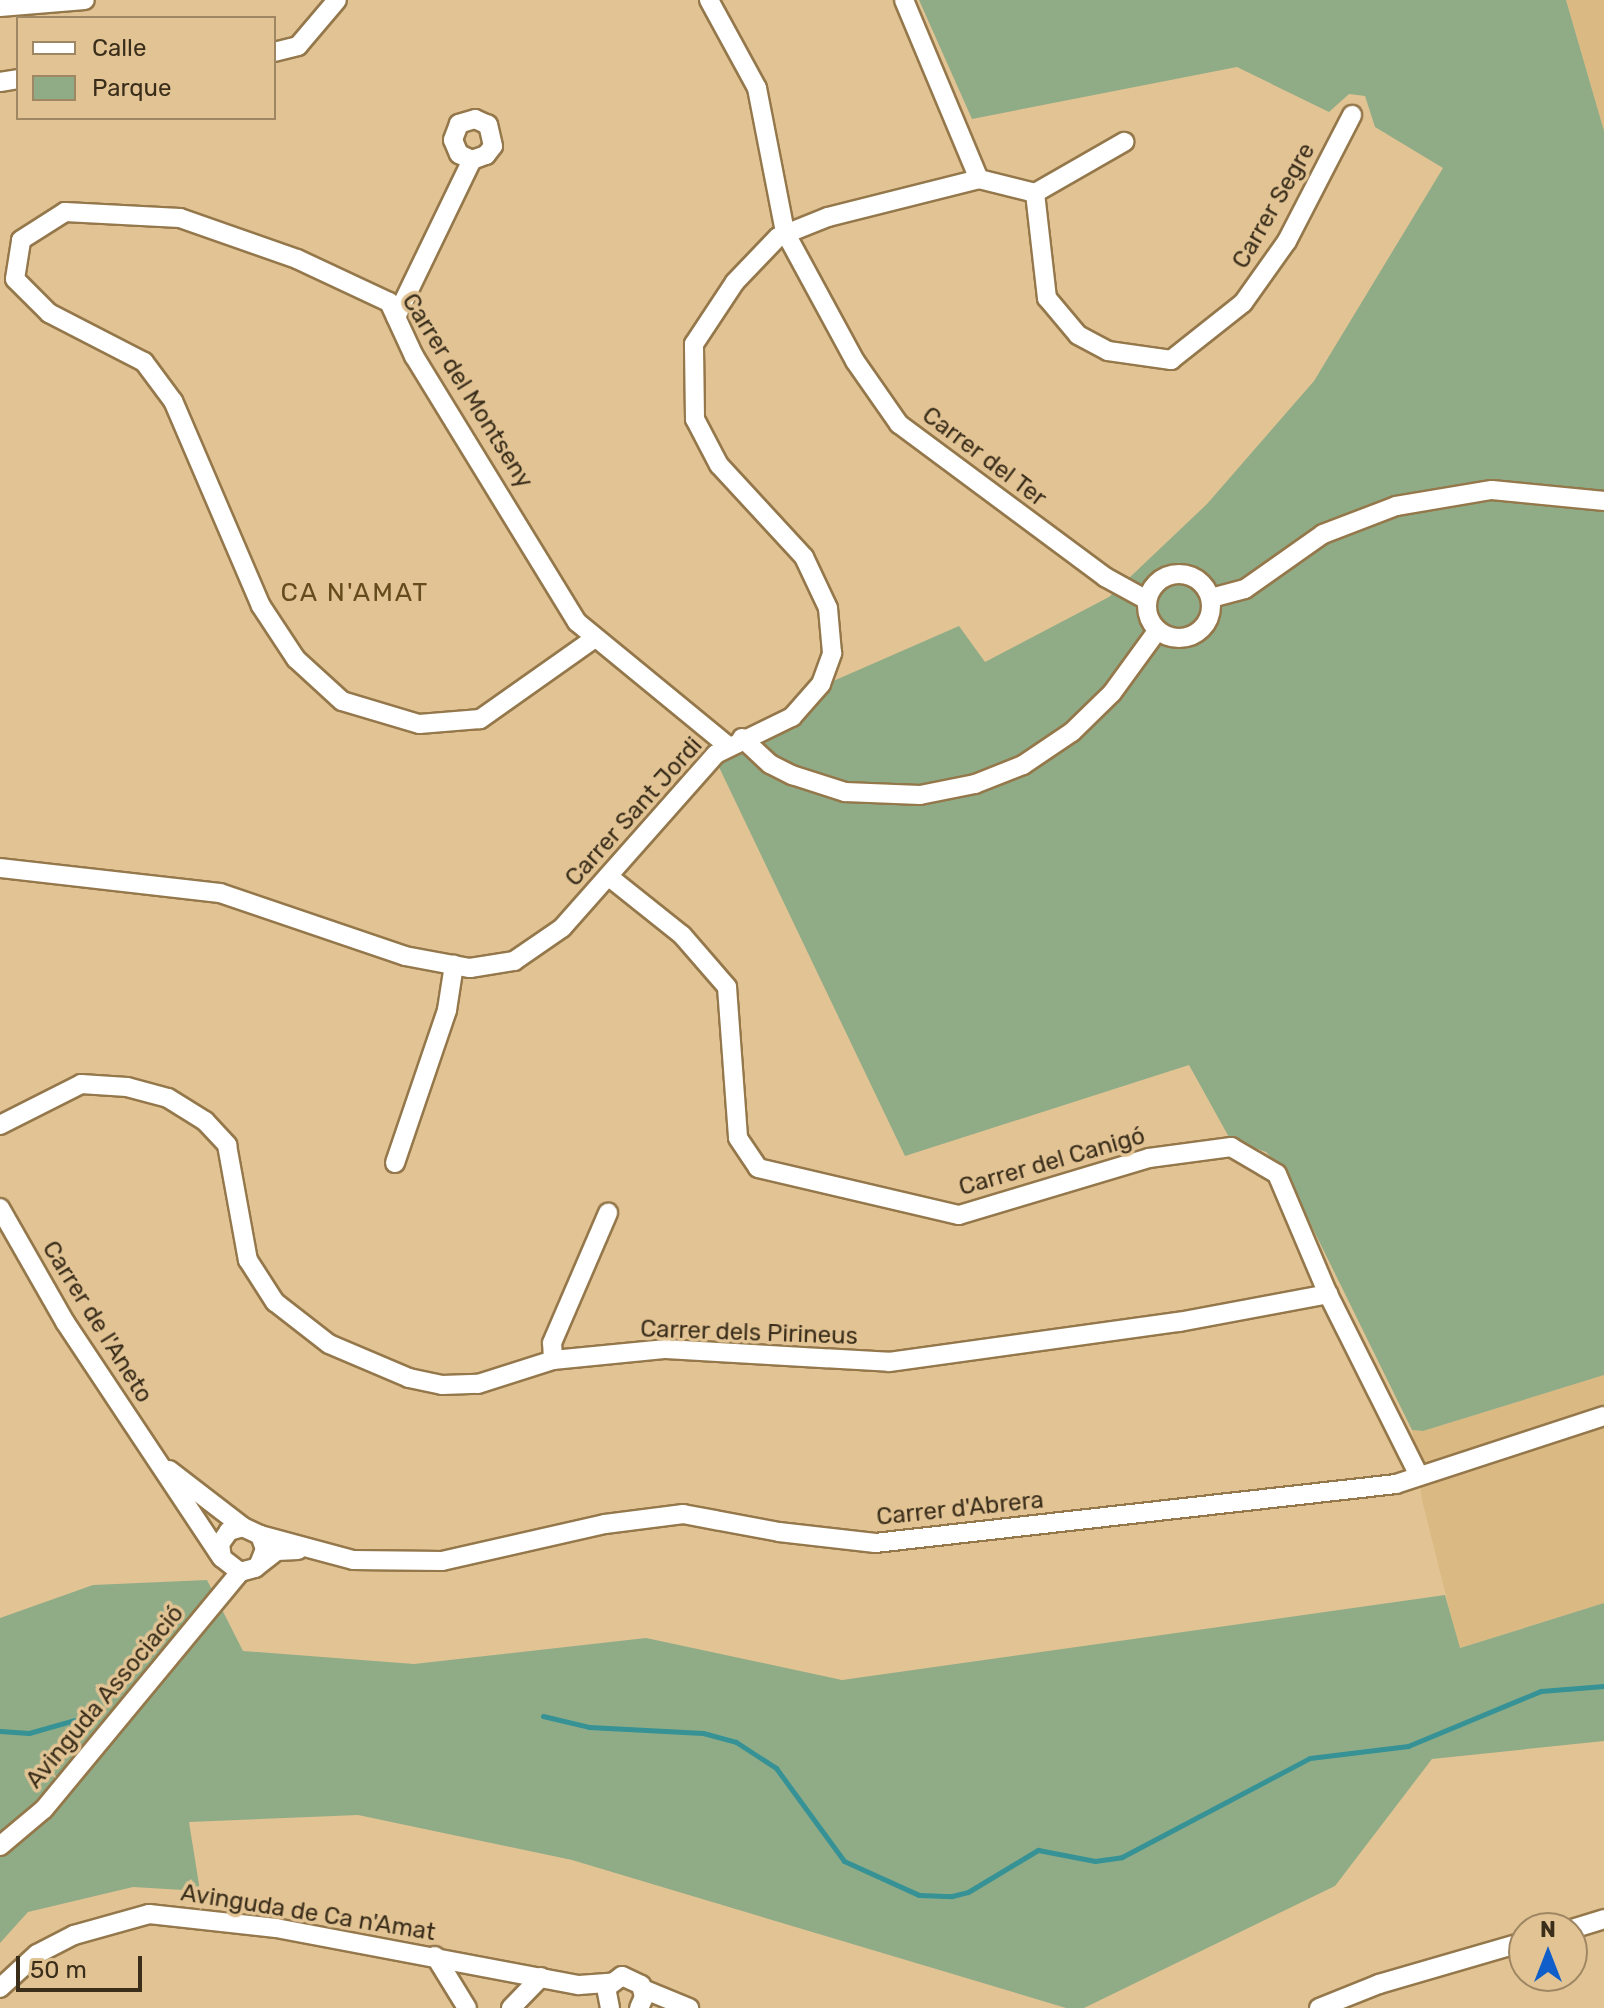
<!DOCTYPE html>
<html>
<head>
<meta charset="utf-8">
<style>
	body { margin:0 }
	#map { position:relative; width:1604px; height:2008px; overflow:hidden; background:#e2c394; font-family:Rubik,sans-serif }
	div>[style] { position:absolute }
	.built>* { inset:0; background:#dbb983 }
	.green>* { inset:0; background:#90ac87 }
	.stream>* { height:5px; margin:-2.5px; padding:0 2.5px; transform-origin:2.5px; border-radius:2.5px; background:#369295 }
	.roads { filter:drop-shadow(2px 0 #94784b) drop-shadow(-2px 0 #94784b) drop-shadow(0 2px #94784b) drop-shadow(0 -2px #94784b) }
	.minor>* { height:18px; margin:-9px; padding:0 9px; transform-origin:9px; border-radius:9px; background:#fff }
	.minor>.ring { margin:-9px; padding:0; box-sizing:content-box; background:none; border:18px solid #fff; border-radius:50% }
	span { translate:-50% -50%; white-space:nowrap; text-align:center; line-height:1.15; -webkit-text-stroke:7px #e2c394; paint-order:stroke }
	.street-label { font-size:24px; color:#3a2e1b }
	.neighbourhood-label { font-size:26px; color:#654b1e; letter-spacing:2px }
	.legend { position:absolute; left:16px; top:16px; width:260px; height:104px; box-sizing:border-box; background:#e2c394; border:2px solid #9f8764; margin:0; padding:10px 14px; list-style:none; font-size:24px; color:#3a2e1b }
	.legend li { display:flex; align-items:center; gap:16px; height:40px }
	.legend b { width:40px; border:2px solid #9f8764 }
	.north { position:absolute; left:1508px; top:1912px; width:80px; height:80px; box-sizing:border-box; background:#e2c394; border:2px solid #9f8764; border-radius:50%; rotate:0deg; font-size:22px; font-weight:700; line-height:32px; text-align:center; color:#3a2e1b }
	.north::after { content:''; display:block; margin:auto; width:28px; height:36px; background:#105ec9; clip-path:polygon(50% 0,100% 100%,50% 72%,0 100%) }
	.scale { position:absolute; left:16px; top:1956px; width:126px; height:36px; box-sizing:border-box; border:4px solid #3a2e1b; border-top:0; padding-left:10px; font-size:24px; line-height:28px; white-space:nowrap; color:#3a2e1b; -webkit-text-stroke:6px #e2c394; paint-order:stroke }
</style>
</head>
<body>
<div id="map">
	<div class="built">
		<i style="clip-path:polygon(1566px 0,1604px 0,1604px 131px)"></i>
		<i style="clip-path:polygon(1604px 1375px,1604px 1603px,1459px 1648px,1422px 1500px,1412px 1430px,1423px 1431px)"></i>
	</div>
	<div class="green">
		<i style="clip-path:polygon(919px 0,1566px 0,1604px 131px,1604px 1375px,1423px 1431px,1412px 1430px,1285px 1172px,1266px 1152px,1230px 1139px,1189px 1065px,905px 1156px,718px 765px,831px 682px,959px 626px,985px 662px,1109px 597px,1207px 504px,1314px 381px,1443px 168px,1375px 127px,1365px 96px,1349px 94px,1329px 112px,1237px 67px,972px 119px)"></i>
		<i style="clip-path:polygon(207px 1580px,243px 1651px,414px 1664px,646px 1638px,842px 1680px,1445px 1595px,1460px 1648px,1604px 1603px,1604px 1741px,1432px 1759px,1335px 1886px,1084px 2008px,1066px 2008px,572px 1860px,358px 1815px,189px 1822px,200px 1891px,133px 1887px,28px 1912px,0 1943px,0 1618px,93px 1585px)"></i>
	</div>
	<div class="stream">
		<i style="left:543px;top:1716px;width:47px;rotate:13.4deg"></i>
		<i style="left:589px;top:1727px;width:114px;rotate:3deg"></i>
		<i style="left:703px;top:1733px;width:34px;rotate:15deg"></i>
		<i style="left:736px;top:1742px;width:48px;rotate:33deg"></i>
		<i style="left:776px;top:1768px;width:115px;rotate:53.8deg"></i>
		<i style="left:844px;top:1861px;width:82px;rotate:24.4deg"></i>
		<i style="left:919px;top:1895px;width:33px;rotate:2deg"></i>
		<i style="left:952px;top:1896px;width:16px;rotate:-14deg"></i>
		<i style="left:968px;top:1892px;width:82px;rotate:-31deg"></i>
		<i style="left:1038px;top:1850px;width:58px;rotate:10.9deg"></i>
		<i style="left:1095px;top:1861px;width:27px;rotate:-8deg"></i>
		<i style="left:1122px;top:1857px;width:212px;rotate:-27.8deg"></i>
		<i style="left:1310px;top:1758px;width:99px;rotate:-7deg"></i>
		<i style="left:1408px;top:1746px;width:144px;rotate:-22.5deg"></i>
		<i style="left:1541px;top:1691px;width:63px;rotate:-4.5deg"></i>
		<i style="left:0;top:1731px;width:29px;rotate:4deg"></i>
		<i style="left:29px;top:1733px;width:48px;rotate:-15.8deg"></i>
	</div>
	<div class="roads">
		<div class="minor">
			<i style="left:709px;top:0;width:100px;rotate:61.4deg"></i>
			<i style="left:757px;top:88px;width:147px;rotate:79deg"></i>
			<i style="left:785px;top:232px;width:147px;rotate:61.5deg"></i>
			<i style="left:855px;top:361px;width:77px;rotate:55.1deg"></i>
			<i style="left:899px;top:424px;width:257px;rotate:36.6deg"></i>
			<i style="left:1105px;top:577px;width:48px;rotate:28.7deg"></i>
			<i style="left:904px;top:0;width:194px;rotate:67.3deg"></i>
			<i style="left:0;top:7px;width:85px;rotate:-4.7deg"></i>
			<i style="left:274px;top:52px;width:25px;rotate:-14deg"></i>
			<i style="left:298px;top:46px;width:60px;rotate:-49.7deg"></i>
			<i style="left:0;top:82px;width:18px;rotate:-9deg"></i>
			<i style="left:1035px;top:193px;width:106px;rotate:83.5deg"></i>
			<i style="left:1047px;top:298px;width:48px;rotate:50deg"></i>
			<i style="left:1078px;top:335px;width:34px;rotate:28deg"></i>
			<i style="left:1108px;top:351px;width:64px;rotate:8.1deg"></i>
			<i style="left:1171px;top:360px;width:92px;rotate:-38.4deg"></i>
			<i style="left:1243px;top:303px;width:76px;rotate:-54.6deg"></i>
			<i style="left:1287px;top:241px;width:142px;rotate:-62.7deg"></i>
			<i style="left:1035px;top:193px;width:103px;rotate:-29.8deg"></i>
			<i style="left:396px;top:317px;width:174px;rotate:-64.2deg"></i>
			<i style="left:472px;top:160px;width:15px;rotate:-20deg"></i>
			<i style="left:486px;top:155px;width:11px;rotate:-52deg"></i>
			<i style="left:493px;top:146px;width:22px;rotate:-103deg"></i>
			<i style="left:488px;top:125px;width:14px;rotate:-155deg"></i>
			<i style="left:475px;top:119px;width:17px;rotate:163deg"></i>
			<i style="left:459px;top:124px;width:17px;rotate:111deg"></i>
			<i style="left:453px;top:140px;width:15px;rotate:67deg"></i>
			<i style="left:459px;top:154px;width:14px;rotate:25deg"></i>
			<i class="ring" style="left:1147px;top:574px;width:46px;height:46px"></i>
			<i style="left:1211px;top:598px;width:35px;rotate:-15deg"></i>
			<i style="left:1245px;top:589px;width:95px;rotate:-35.2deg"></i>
			<i style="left:1323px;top:534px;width:78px;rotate:-21deg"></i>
			<i style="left:1396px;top:506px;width:97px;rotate:-9.5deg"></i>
			<i style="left:1492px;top:490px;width:113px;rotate:5.6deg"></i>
			<i style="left:595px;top:638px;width:141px;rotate:144.8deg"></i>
			<i style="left:480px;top:719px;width:61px;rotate:175.3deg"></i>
			<i style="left:419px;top:724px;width:80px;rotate:-163.4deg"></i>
			<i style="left:342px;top:701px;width:62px;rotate:-137.6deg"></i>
			<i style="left:296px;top:659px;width:64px;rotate:-123.4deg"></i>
			<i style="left:261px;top:606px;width:223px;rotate:-113.2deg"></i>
			<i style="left:173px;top:401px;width:49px;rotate:-126.6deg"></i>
			<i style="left:144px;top:362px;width:107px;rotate:-152.7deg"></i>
			<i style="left:49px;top:313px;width:48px;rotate:-135deg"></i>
			<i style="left:15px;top:279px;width:39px;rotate:-81deg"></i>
			<i style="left:21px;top:240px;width:52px;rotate:-32.5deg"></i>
			<i style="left:65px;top:212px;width:115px;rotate:3deg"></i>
			<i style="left:180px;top:218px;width:124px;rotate:19.3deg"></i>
			<i style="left:297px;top:259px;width:102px;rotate:25.1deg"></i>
			<i style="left:389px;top:302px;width:60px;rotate:65.2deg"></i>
			<i style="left:414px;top:356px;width:312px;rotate:58.5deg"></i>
			<i style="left:577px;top:622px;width:197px;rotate:39.4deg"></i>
			<i style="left:742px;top:738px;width:38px;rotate:43deg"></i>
			<i style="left:770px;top:764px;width:25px;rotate:27deg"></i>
			<i style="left:792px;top:775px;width:56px;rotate:17.8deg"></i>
			<i style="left:845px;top:792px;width:75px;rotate:2.3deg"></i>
			<i style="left:920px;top:795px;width:56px;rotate:-11.3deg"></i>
			<i style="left:975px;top:784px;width:52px;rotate:-21.6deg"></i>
			<i style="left:1023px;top:765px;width:59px;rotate:-34deg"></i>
			<i style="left:1072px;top:732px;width:56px;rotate:-44.3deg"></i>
			<i style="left:1112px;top:693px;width:77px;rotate:-54deg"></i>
			<i style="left:0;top:868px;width:221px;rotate:6.5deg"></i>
			<i style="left:220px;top:893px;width:195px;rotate:18.8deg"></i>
			<i style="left:405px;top:956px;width:66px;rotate:10.5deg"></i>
			<i style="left:470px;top:968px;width:45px;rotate:-9deg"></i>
			<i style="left:514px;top:961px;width:58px;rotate:-34.5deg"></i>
			<i style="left:562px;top:928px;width:232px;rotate:-48.5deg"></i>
			<i style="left:716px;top:754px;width:85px;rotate:-26deg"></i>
			<i style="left:792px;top:717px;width:44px;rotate:-48.7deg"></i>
			<i style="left:821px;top:684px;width:33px;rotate:-70deg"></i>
			<i style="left:832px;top:653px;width:45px;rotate:-95.1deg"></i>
			<i style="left:828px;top:608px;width:56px;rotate:-115.2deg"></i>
			<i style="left:804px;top:557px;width:125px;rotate:-132.7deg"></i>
			<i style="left:719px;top:465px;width:52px;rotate:-117.6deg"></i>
			<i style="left:695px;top:419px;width:75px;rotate:-90.8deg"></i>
			<i style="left:694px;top:344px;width:74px;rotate:-56.5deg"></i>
			<i style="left:735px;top:282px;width:62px;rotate:-46.3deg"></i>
			<i style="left:778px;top:237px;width:54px;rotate:-21.8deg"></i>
			<i style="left:828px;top:217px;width:156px;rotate:-14.1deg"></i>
			<i style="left:979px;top:179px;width:58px;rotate:14deg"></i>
			<i style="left:608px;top:876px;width:95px;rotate:38.6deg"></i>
			<i style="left:682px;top:935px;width:69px;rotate:49.1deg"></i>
			<i style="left:727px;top:987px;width:151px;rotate:85.8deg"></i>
			<i style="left:738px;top:1138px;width:36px;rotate:56deg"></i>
			<i style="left:758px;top:1168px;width:206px;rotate:13.2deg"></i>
			<i style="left:959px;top:1215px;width:198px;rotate:-16.7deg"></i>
			<i style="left:1149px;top:1158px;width:83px;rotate:-7.6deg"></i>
			<i style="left:1231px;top:1147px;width:53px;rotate:30.4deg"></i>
			<i style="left:1277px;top:1174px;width:130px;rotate:67deg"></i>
			<i style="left:1328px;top:1294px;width:203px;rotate:63.4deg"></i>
			<i style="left:0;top:1125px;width:91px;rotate:-26.8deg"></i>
			<i style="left:81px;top:1084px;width:46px;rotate:3.7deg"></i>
			<i style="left:127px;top:1087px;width:42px;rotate:15deg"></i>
			<i style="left:168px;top:1098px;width:44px;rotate:31.9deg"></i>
			<i style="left:205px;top:1121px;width:33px;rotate:47deg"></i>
			<i style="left:227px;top:1145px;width:117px;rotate:79.7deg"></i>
			<i style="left:248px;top:1260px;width:50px;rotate:57.3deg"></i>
			<i style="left:275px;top:1302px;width:68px;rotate:37.9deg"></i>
			<i style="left:329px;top:1344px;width:87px;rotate:23deg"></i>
			<i style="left:409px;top:1378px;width:34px;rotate:12deg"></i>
			<i style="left:442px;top:1385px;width:36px;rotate:-2deg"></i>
			<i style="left:478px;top:1384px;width:79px;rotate:-17.7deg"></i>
			<i style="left:553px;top:1360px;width:114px;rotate:-5.6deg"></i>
			<i style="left:666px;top:1349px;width:223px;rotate:3.3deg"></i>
			<i style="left:889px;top:1362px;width:293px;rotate:-7.9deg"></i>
			<i style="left:1179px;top:1322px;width:152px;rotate:-10.6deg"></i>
			<i style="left:395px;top:1163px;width:162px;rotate:-71.2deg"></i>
			<i style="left:447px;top:1010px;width:46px;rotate:-81.2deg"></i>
			<i style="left:0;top:1208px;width:131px;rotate:60.3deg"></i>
			<i style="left:65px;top:1322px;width:283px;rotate:56.4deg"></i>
			<i style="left:553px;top:1360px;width:17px;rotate:-93deg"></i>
			<i style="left:552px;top:1343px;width:142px;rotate:-66.7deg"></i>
			<i style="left:169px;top:1470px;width:93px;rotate:37.6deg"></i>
			<i style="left:260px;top:1535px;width:96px;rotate:15deg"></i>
			<i style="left:353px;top:1560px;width:89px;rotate:0.6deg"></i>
			<i style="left:442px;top:1561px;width:167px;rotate:-12.8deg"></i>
			<i style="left:605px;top:1524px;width:79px;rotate:-7.3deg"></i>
			<i style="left:683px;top:1514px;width:98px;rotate:10.6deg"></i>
			<i style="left:779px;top:1532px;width:97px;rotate:6.5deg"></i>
			<i style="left:875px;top:1543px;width:524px;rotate:-6.46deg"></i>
			<i style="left:1396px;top:1484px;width:219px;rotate:-18.1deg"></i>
			<i style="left:259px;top:1564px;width:16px;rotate:-68deg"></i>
			<i style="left:265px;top:1549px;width:15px;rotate:-110deg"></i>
			<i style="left:260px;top:1535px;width:19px;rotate:-155deg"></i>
			<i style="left:243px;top:1527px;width:15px;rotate:164deg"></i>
			<i style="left:229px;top:1531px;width:16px;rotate:125deg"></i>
			<i style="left:220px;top:1544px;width:14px;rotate:82deg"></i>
			<i style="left:222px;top:1558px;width:23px;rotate:38deg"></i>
			<i style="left:240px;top:1572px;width:16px;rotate:-15deg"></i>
			<i style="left:255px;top:1568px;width:28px;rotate:-38deg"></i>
			<i style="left:277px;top:1551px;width:21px;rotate:-3deg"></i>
			<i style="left:0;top:1846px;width:57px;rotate:-40.1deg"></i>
			<i style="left:44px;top:1809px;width:308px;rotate:-50.4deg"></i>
			<i style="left:1572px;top:1929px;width:34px;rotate:-17deg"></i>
			<i style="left:435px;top:1956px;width:61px;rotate:58.4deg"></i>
			<i style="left:0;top:1988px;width:50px;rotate:-42.6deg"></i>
			<i style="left:37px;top:1954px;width:42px;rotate:-27.2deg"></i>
			<i style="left:74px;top:1935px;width:78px;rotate:-15.6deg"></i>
			<i style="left:149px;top:1914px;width:128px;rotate:6.3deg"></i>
			<i style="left:276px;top:1928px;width:308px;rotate:10.7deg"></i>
			<i style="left:579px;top:1985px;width:31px;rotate:-4deg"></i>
			<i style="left:643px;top:1989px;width:50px;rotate:22.4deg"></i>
			<i style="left:511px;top:2008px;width:43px;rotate:-45.9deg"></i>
			<i style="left:610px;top:2008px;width:20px;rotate:-101deg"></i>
			<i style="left:606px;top:1988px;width:20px;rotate:-37deg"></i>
			<i style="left:622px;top:1976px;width:21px;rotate:25deg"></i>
			<i style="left:641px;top:1985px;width:12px;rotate:76deg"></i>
			<i style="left:644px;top:1997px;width:12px;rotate:114deg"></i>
			<i style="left:1319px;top:2008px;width:65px;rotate:-21.8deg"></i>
			<i style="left:1379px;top:1984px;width:151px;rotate:-16.2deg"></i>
		</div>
	</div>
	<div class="street-label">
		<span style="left:1274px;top:206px;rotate:-60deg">Carrer Segre</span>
		<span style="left:467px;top:391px;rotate:58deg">Carrer del Montseny</span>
		<span style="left:984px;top:457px;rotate:37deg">Carrer del Ter</span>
		<span style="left:634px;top:812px;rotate:-48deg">Carrer Sant Jordi</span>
		<span style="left:1052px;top:1162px;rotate:-16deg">Carrer del Canigó</span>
		<span style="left:97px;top:1322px;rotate:58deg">Carrer de l'Aneto</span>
		<span style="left:749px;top:1333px;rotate:2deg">Carrer dels Pirineus</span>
		<span style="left:960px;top:1509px;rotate:-6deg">Carrer d'Abrera</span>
		<span style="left:105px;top:1697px;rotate:-50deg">Avinguda Associació</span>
		<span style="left:308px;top:1913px;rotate:9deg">Avinguda de Ca n'Amat</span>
	</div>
	<div class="neighbourhood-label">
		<span style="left:355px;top:593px">CA N'AMAT</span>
	</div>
	<ul class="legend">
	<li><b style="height:10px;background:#fff"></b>Calle</li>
	<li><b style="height:22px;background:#90ac87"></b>Parque</li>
	</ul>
	<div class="north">N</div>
	<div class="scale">50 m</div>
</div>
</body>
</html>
